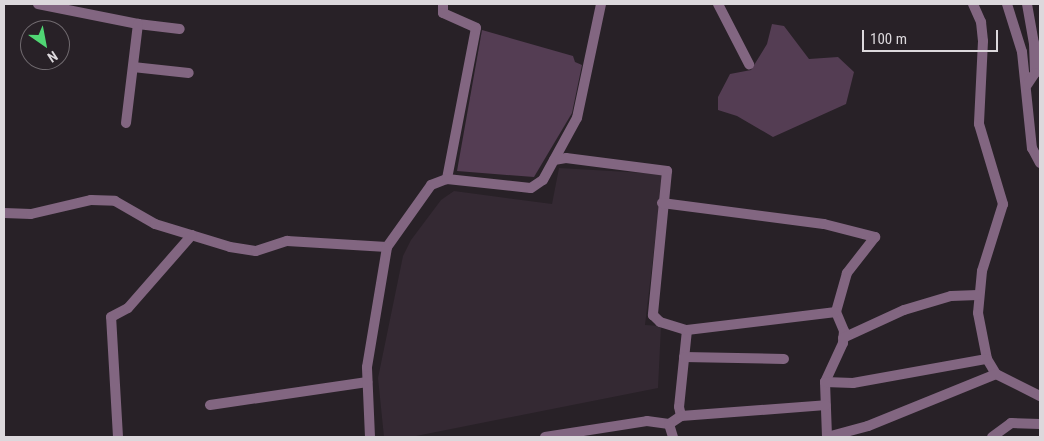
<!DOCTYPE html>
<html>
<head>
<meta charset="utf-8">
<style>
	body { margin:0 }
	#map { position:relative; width:1044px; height:441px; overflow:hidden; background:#282127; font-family:"Roboto Condensed",sans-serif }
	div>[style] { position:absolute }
	.built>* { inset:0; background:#342933 }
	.green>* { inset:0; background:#543d53 }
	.minor>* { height:10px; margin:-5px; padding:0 5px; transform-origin:5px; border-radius:5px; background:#826681 }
	.tertiary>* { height:10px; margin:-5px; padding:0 5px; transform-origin:5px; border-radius:5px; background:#826681 }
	span { translate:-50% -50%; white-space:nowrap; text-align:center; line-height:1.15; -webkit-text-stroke:4px #282127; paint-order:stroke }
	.frame { position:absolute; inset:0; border:5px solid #dcd8dc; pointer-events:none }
	.north { position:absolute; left:20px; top:20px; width:50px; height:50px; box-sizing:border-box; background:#282127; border:1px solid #706a6f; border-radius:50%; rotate:147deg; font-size:14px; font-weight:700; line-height:20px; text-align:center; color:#dcd8dc }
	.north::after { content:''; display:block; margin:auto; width:18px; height:22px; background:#50d674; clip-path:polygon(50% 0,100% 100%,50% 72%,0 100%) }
	.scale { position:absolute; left:862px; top:30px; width:136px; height:22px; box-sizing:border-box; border:2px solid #dcd8dc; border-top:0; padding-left:6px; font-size:15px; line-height:18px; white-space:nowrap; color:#dcd8dc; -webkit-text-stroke:4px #282127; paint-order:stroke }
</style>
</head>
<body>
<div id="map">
	<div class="built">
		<i style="clip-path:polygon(559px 168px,663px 174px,645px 325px,661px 326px,658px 388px,411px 437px,384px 437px,378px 378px,403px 256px,411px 240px,441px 200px,454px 191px,552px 204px)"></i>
	</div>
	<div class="green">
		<i style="clip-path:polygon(772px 24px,784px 26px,809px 59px,838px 57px,854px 72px,846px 104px,773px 137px,737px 116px,718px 110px,718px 97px,730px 74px,751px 70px,767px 44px)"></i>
		<i style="clip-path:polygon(482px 30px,573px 56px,575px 62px,582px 65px,572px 113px,534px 177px,457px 171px)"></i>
	</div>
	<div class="minor">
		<i style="left:38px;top:4px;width:102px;rotate:11.3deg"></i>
		<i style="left:138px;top:24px;width:42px;rotate:6.8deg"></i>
		<i style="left:443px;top:4px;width:9px;rotate:90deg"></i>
		<i style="left:443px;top:13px;width:36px;rotate:24deg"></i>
		<i style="left:476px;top:28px;width:154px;rotate:100.9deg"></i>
		<i style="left:718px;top:4px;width:68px;rotate:62.7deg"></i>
		<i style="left:973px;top:4px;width:20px;rotate:66deg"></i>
		<i style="left:981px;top:22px;width:19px;rotate:84deg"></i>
		<i style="left:983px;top:41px;width:83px;rotate:92.8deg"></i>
		<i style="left:979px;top:124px;width:84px;rotate:73.3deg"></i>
		<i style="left:1003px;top:204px;width:70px;rotate:107.4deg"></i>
		<i style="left:982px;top:271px;width:42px;rotate:95.4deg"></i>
		<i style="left:978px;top:313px;width:47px;rotate:78.9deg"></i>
		<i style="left:987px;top:359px;width:17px;rotate:59deg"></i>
		<i style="left:996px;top:374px;width:49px;rotate:26.6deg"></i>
		<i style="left:1007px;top:4px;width:50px;rotate:72.6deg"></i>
		<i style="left:1022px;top:52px;width:97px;rotate:84.1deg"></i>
		<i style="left:1032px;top:148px;width:17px;rotate:62deg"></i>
		<i style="left:1027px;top:4px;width:40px;rotate:80deg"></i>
		<i style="left:1034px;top:43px;width:30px;rotate:88deg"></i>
		<i style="left:1035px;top:73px;width:14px;rotate:124deg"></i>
		<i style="left:133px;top:67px;width:56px;rotate:6.1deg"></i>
		<i style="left:126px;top:123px;width:100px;rotate:-83.1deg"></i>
		<i style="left:554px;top:160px;width:12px;rotate:-9deg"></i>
		<i style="left:566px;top:158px;width:102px;rotate:7.3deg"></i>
		<i style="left:667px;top:171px;width:145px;rotate:95.6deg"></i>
		<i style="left:653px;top:315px;width:10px;rotate:45deg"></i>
		<i style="left:660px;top:322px;width:28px;rotate:17deg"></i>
		<i style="left:687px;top:330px;width:77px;rotate:95.9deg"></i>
		<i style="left:679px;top:407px;width:9px;rotate:77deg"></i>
		<i style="left:681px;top:416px;width:14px;rotate:146deg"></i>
		<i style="left:662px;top:203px;width:163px;rotate:7.4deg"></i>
		<i style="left:824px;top:224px;width:53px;rotate:14.3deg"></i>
		<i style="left:875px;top:237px;width:46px;rotate:127.9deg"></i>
		<i style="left:847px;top:273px;width:41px;rotate:105.8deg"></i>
		<i style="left:836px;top:312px;width:21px;rotate:67deg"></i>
		<i style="left:844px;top:331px;width:12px;rotate:95deg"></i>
		<i style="left:843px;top:343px;width:43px;rotate:114.8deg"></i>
		<i style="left:825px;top:382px;width:55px;rotate:87.9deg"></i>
		<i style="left:4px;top:213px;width:27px;rotate:2deg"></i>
		<i style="left:31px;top:214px;width:62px;rotate:-13.1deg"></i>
		<i style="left:91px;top:200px;width:24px;rotate:2deg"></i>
		<i style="left:115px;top:201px;width:46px;rotate:29.9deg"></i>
		<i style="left:155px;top:224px;width:78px;rotate:17deg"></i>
		<i style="left:230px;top:247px;width:26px;rotate:9deg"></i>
		<i style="left:256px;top:251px;width:33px;rotate:-18deg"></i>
		<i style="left:287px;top:241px;width:100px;rotate:3.4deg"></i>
		<i style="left:387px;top:247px;width:76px;rotate:-54.6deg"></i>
		<i style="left:431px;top:185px;width:17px;rotate:-21deg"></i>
		<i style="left:447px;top:179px;width:84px;rotate:6.1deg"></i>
		<i style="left:531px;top:188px;width:14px;rotate:-34deg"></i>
		<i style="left:543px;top:180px;width:71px;rotate:-61.3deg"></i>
		<i style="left:577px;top:118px;width:116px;rotate:-78.1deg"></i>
		<i style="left:687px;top:330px;width:150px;rotate:-6.9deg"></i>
		<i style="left:843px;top:338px;width:67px;rotate:-24.7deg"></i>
		<i style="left:904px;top:310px;width:49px;rotate:-16.6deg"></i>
		<i style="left:951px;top:296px;width:27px;rotate:-2deg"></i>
		<i style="left:684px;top:357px;width:100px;rotate:1.1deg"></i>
		<i style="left:825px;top:382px;width:28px;rotate:2deg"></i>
		<i style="left:853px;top:383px;width:136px;rotate:-10.2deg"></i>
		<i style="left:210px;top:405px;width:159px;rotate:-8.3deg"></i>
		<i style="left:681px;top:416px;width:145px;rotate:-4.3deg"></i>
		<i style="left:118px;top:437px;width:120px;rotate:-93.3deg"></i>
		<i style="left:111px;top:317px;width:19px;rotate:-28deg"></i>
		<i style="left:128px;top:308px;width:97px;rotate:-48.8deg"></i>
		<i style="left:545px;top:437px;width:103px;rotate:-8.9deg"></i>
		<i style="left:647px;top:421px;width:22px;rotate:8deg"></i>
		<i style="left:669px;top:424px;width:14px;rotate:73deg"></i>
		<i style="left:827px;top:437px;width:42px;rotate:-15deg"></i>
		<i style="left:868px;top:426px;width:138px;rotate:-22.1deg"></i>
		<i style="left:992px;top:437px;width:24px;rotate:-36deg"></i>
		<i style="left:1011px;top:423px;width:29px;rotate:2deg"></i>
	</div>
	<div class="tertiary">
		<i style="left:370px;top:437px;width:70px;rotate:-92.5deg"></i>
		<i style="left:367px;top:367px;width:122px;rotate:-80.5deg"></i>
	</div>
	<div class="frame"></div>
	<div class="north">N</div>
	<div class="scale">100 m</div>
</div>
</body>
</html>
